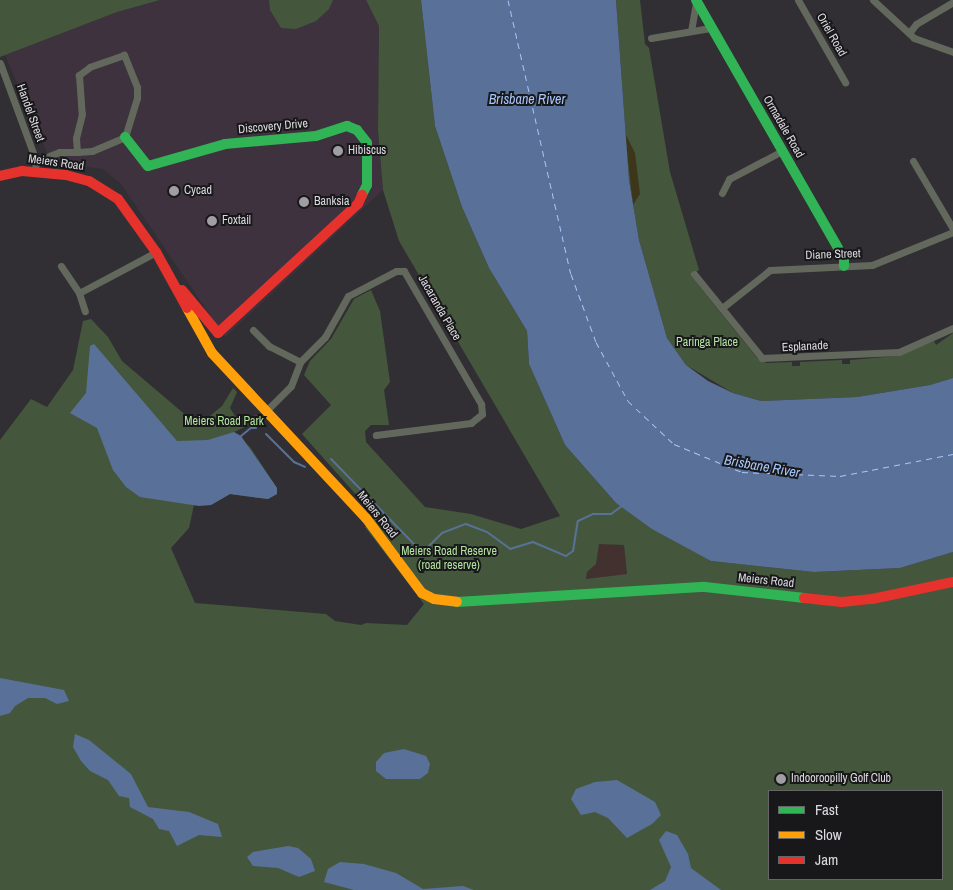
<!DOCTYPE html>
<html>
<head>
<meta charset="utf-8">
<style>
	body { margin:0 }
	#map { position:relative; width:953px; height:890px; overflow:hidden; background:#312f33; font-family:"Archivo Narrow",sans-serif }
	div>[style] { position:absolute }
	.industrial>* { inset:0; background:#433130 }
	.education>* { inset:0; background:#3d323e }
	.green>* { inset:0; background:#44573c }
	.sand>* { inset:0; background:#3d361b }
	.water>* { inset:0; background:#597198 }
	.stream>* { height:2px; margin:-1px; padding:0 1px; transform-origin:1px; border-radius:1px; background:#597198 }
	.ferry>* { height:1px; margin-top:-0.5px; transform-origin:0; background:repeating-linear-gradient(90deg,#a6c7fb 0 6px,transparent 0 11px) }
	.street>* { height:7px; margin:-3.5px; padding:0 3.5px; transform-origin:3.5px; border-radius:3.5px; background:#63685d }
	.fast>* { height:10px; margin:-5px; padding:0 5px; transform-origin:5px; border-radius:5px; background:#30b455 }
	.slow>* { height:10px; margin:-5px; padding:0 5px; transform-origin:5px; border-radius:5px; background:#ff9f0a }
	.jam>* { height:10px; margin:-5px; padding:0 5px; transform-origin:5px; border-radius:5px; background:#e5322d }
	.dots>* { width:14px; height:14px; translate:-50% -50%; box-sizing:border-box; border:2px solid #18171a; border-radius:50% }
	span { translate:-50% -50%; white-space:nowrap; text-align:center; line-height:1.15; -webkit-text-stroke:4px #18171a; paint-order:stroke }
	.street-label { font-size:12px; color:#dcdade }
	.poi-label { font-size:12px; color:#dcdade }
	.left { translate:0 -50%; text-align:left }
	.park-label { font-size:12px; color:#b3e2a0 }
	.water-label { font-size:14px; color:#a6c7fb; font-style:italic }
	.legend { position:absolute; left:768px; top:790px; width:175px; height:90px; box-sizing:border-box; background:#18171a; border:1px solid #666568; margin:0; padding:6px 9px; list-style:none; font-size:15px; color:#dcdade }
	.legend li { display:flex; align-items:center; gap:10px; height:25px }
	.legend b { width:25px; border:1px solid #666568 }
</style>
</head>
<body>
<div id="map">
	<div class="industrial">
		<i style="clip-path:polygon(599px 543px,624px 545px,627px 574px,586px 579px,587px 572px,596px 564px)"></i>
	</div>
	<div class="education">
		<i style="clip-path:polygon(160px 0,366px 0,379px 26px,378px 130px,383px 190px,225px 337px,121px 184px,103px 169px,51px 162px,5px 55px,117px 12px)"></i>
	</div>
	<div class="green">
		<i style="clip-path:polygon(0 0,160px 0,117px 12px,0 57px)"></i>
		<i style="clip-path:polygon(269px 0,333px 0,329px 9px,316px 21px,296px 29px,281px 28px,270px 10px)"></i>
		<i style="clip-path:polygon(evenodd,366px 0,421px 0,435px 126px,462px 207px,489px 268px,527px 331px,529px 364px,565px 445px,616px 503px,711px 561px,814px 572px,900px 568px,953px 552px,953px 890px,0 890px,0 440px,31px 399px,47px 407px,73px 370px,83px 321px,91px 319px,108px 337px,122px 361px,195px 423px,205px 420px,222px 406px,233px 388px,237px 392px,230px 408px,235px 416px,244px 418px,257px 415px,262px 419px,234px 432px,250px 447px,277px 488px,277px 494px,268px 499px,230px 494px,211px 505px,194px 505px,189px 528px,171px 548px,195px 603px,326px 614px,335px 621px,361px 625px,366px 623px,407px 625px,424px 604px,365px 527px,376px 517px,302px 434px,331px 405px,304px 375px,310px 361px,331px 339px,354px 299px,371px 290px,380px 311px,390px 382px,384px 390px,389px 425px,371px 425px,365px 431px,366px 442px,425px 507px,471px 514px,521px 529px,560px 516px,399px 241px,383px 190px,378px 130px,379px 26px,366px 0,599px 544px,624px 545px,627px 574px,586px 579px,587px 572px,596px 564px,599px 544px,366px 0,769px 791px,942px 791px,942px 879px,769px 879px,769px 791px)"></i>
		<i style="clip-path:polygon(616px 0,640px 0,645px 44px,649px 48px,670px 172px,699px 270px,691px 276px,757px 358px,766px 363px,792px 362px,792px 366px,800px 366px,800px 362px,842px 360px,842px 364px,850px 364px,850px 360px,897px 356px,934px 341px,936px 345px,953px 333px,953px 378px,930px 385px,857px 397px,761px 401px,733px 393px,686px 365px,667px 338px,639px 240px,629px 180px)"></i>
	</div>
	<div class="sand">
		<i style="clip-path:polygon(625px 133px,635px 153px,640px 194px,633px 205px)"></i>
	</div>
	<div class="water">
		<i style="clip-path:polygon(421px 0,616px 0,629px 180px,639px 240px,667px 338px,686px 365px,708px 381px,733px 393px,761px 401px,857px 397px,930px 385px,953px 378px,953px 552px,900px 568px,814px 572px,711px 561px,652px 529px,616px 503px,565px 445px,529px 364px,527px 331px,489px 268px,462px 207px,435px 126px)"></i>
		<i style="clip-path:polygon(94px 344px,177px 441px,208px 440px,234px 432px,241px 436px,277px 488px,277px 494px,268px 499px,230px 494px,211px 505px,199px 506px,140px 497px,126px 487px,113px 470px,97px 428px,70px 413px,86px 393px,90px 346px)"></i>
		<i style="clip-path:polygon(0 678px,64px 690px,69px 701px,57px 704px,45px 698px,28px 698px,15px 706px,10px 713px,0 716px)"></i>
		<i style="clip-path:polygon(75px 734px,89px 740px,131px 774px,148px 807px,189px 812px,218px 824px,222px 837px,199px 835px,177px 846px,169px 831px,159px 829px,153px 819px,130px 807px,129px 798px,119px 796px,108px 780px,90px 771px,81px 761px,73px 747px)"></i>
		<i style="clip-path:polygon(404px 749px,426px 756px,430px 764px,428px 773px,420px 779px,386px 779px,376px 771px,376px 762px,384px 753px)"></i>
		<i style="clip-path:polygon(617px 780px,655px 802px,661px 815px,652px 824px,627px 838px,608px 818px,595px 812px,581px 815px,571px 799px,576px 789px,595px 782px)"></i>
		<i style="clip-path:polygon(666px 831px,677px 835px,688px 854px,691px 868px,721px 890px,650px 890px,665px 881px,671px 867px,659px 840px)"></i>
		<i style="clip-path:polygon(288px 846px,298px 848px,311px 859px,315px 871px,299px 877px,278px 868px,253px 866px,247px 857px,253px 852px)"></i>
		<i style="clip-path:polygon(340px 862px,364px 864px,396px 873px,423px 889px,463px 886px,474px 890px,354px 890px,324px 882px,328px 869px)"></i>
	</div>
	<div class="stream">
		<i style="left:266px;top:434px;width:40px;rotate:45deg"></i>
		<i style="left:294px;top:462px;width:12px;rotate:24deg"></i>
		<i style="left:241px;top:436px;width:13px;rotate:-39deg"></i>
		<i style="left:251px;top:428px;width:5px"></i>
		<i style="left:331px;top:459px;width:124px;rotate:45.7deg"></i>
		<i style="left:418px;top:548px;width:8px;rotate:7deg"></i>
		<i style="left:426px;top:549px;width:23px;rotate:-45deg"></i>
		<i style="left:442px;top:533px;width:26px;rotate:-21deg"></i>
		<i style="left:466px;top:524px;width:22px;rotate:21deg"></i>
		<i style="left:487px;top:532px;width:29px;rotate:36deg"></i>
		<i style="left:510px;top:549px;width:24px;rotate:-17deg"></i>
		<i style="left:533px;top:542px;width:36px;rotate:23deg"></i>
		<i style="left:566px;top:556px;width:9px;rotate:-36deg"></i>
		<i style="left:573px;top:551px;width:30px;rotate:-81deg"></i>
		<i style="left:578px;top:521px;width:17px;rotate:-25deg"></i>
		<i style="left:593px;top:514px;width:18px"></i>
		<i style="left:611px;top:514px;width:14px;rotate:-36deg"></i>
	</div>
	<div class="ferry">
		<i style="left:508px;top:0;width:281px;rotate:77.1deg"></i>
		<i style="left:571px;top:274px;width:72px;rotate:69.8deg"></i>
		<i style="left:596px;top:342px;width:67px;rotate:61.5deg"></i>
		<i style="left:628px;top:401px;width:63px;rotate:43.1deg"></i>
		<i style="left:674px;top:444px;width:74px;rotate:22.4deg"></i>
		<i style="left:742px;top:472px;width:98px;rotate:2.3deg"></i>
		<i style="left:840px;top:476px;width:115px;rotate:-11deg"></i>
	</div>
	<div class="street">
		<i style="left:798px;top:0;width:95px;rotate:60.2deg"></i>
		<i style="left:873px;top:0;width:56px;rotate:42.8deg"></i>
		<i style="left:914px;top:38px;width:41px;rotate:19.7deg"></i>
		<i style="left:691px;top:31px;width:29px;rotate:-80deg"></i>
		<i style="left:909px;top:33px;width:11px;rotate:-52deg"></i>
		<i style="left:916px;top:24px;width:43px;rotate:-30.7deg"></i>
		<i style="left:651px;top:38px;width:60px;rotate:-9.6deg"></i>
		<i style="left:0;top:63px;width:104px;rotate:69.8deg"></i>
		<i style="left:36px;top:161px;width:10px;rotate:96deg"></i>
		<i style="left:36px;top:161px;width:25px;rotate:-21deg"></i>
		<i style="left:59px;top:152px;width:18px"></i>
		<i style="left:77px;top:152px;width:15px;rotate:-4deg"></i>
		<i style="left:92px;top:151px;width:36px;rotate:-23deg"></i>
		<i style="left:125px;top:137px;width:41px;rotate:-72.9deg"></i>
		<i style="left:137px;top:98px;width:11px;rotate:-90deg"></i>
		<i style="left:137px;top:87px;width:35px;rotate:-112deg"></i>
		<i style="left:124px;top:55px;width:36px;rotate:161deg"></i>
		<i style="left:90px;top:67px;width:14px;rotate:144deg"></i>
		<i style="left:79px;top:75px;width:39px;rotate:86deg"></i>
		<i style="left:82px;top:114px;width:25px;rotate:104deg"></i>
		<i style="left:76px;top:138px;width:14px;rotate:86deg"></i>
		<i style="left:913px;top:161px;width:79px;rotate:59.5deg"></i>
		<i style="left:722px;top:193px;width:16px;rotate:-63deg"></i>
		<i style="left:729px;top:179px;width:60px;rotate:-27.8deg"></i>
		<i style="left:61px;top:266px;width:32px;rotate:56deg"></i>
		<i style="left:79px;top:293px;width:19px;rotate:72deg"></i>
		<i style="left:694px;top:274px;width:108px;rotate:51deg"></i>
		<i style="left:762px;top:358px;width:137px;rotate:-2.5deg"></i>
		<i style="left:899px;top:352px;width:59px;rotate:-24deg"></i>
		<i style="left:79px;top:293px;width:87px;rotate:-28deg"></i>
		<i style="left:722px;top:308px;width:61px;rotate:-38.4deg"></i>
		<i style="left:770px;top:270px;width:102px;rotate:-2.8deg"></i>
		<i style="left:872px;top:265px;width:87px;rotate:-22.2deg"></i>
		<i style="left:253px;top:330px;width:23px;rotate:45deg"></i>
		<i style="left:269px;top:346px;width:35px;rotate:27deg"></i>
		<i style="left:266px;top:411px;width:35px;rotate:-45deg"></i>
		<i style="left:291px;top:386px;width:26px;rotate:-69deg"></i>
		<i style="left:300px;top:362px;width:35px;rotate:-45deg"></i>
		<i style="left:325px;top:337px;width:47px;rotate:-60.7deg"></i>
		<i style="left:348px;top:296px;width:54px;rotate:-27.5deg"></i>
		<i style="left:396px;top:271px;width:8px"></i>
		<i style="left:404px;top:271px;width:154px;rotate:59.9deg"></i>
		<i style="left:481px;top:404px;width:10px;rotate:84deg"></i>
		<i style="left:482px;top:414px;width:14px;rotate:141deg"></i>
		<i style="left:471px;top:423px;width:96px;rotate:172.8deg"></i>
	</div>
	<div class="fast">
		<i style="left:696px;top:0;width:297px;rotate:60.2deg"></i>
		<i style="left:844px;top:258px;width:8px;rotate:90deg"></i>
		<i style="left:125px;top:137px;width:37px;rotate:52deg"></i>
		<i style="left:148px;top:166px;width:80px;rotate:-15.9deg"></i>
		<i style="left:225px;top:144px;width:91px;rotate:-5deg"></i>
		<i style="left:316px;top:136px;width:33px;rotate:-18deg"></i>
		<i style="left:347px;top:126px;width:11px;rotate:22deg"></i>
		<i style="left:357px;top:130px;width:16px;rotate:52deg"></i>
		<i style="left:367px;top:143px;width:42px;rotate:90deg"></i>
		<i style="left:367px;top:185px;width:11px;rotate:117deg"></i>
		<i style="left:457px;top:602px;width:248px;rotate:-3.5deg"></i>
		<i style="left:705px;top:587px;width:100px;rotate:6.3deg"></i>
	</div>
	<div class="slow">
		<i style="left:187px;top:308px;width:51px;rotate:60.9deg"></i>
		<i style="left:212px;top:353px;width:226px;rotate:47deg"></i>
		<i style="left:366px;top:518px;width:94px;rotate:53.3deg"></i>
		<i style="left:422px;top:593px;width:13px;rotate:27deg"></i>
		<i style="left:434px;top:599px;width:23px;rotate:7deg"></i>
	</div>
	<div class="jam">
		<i style="left:0;top:176px;width:23px;rotate:-13deg"></i>
		<i style="left:22px;top:171px;width:44px;rotate:5.2deg"></i>
		<i style="left:66px;top:175px;width:24px;rotate:15deg"></i>
		<i style="left:89px;top:181px;width:34px;rotate:32deg"></i>
		<i style="left:118px;top:199px;width:65px;rotate:54.4deg"></i>
		<i style="left:156px;top:252px;width:64px;rotate:61deg"></i>
		<i style="left:182px;top:290px;width:56px;rotate:50.1deg"></i>
		<i style="left:218px;top:333px;width:190px;rotate:-42.7deg"></i>
		<i style="left:358px;top:204px;width:10px;rotate:-66deg"></i>
		<i style="left:804px;top:598px;width:38px;rotate:6deg"></i>
		<i style="left:842px;top:602px;width:30px;rotate:-6deg"></i>
		<i style="left:872px;top:599px;width:83px;rotate:-11.9deg"></i>
	</div>
	<div class="dots">
		<i style="left:338px;top:151px;background:#a09ea2"></i>
		<i style="left:174px;top:191px;background:#a09ea2"></i>
		<i style="left:304px;top:202px;background:#a09ea2"></i>
		<i style="left:212px;top:221px;background:#a09ea2"></i>
		<i style="left:781px;top:779px;background:#a09ea2"></i>
	</div>
	<div class="street-label">
		<span style="left:831px;top:35px;rotate:60deg">Oriel Road</span>
		<span style="left:30px;top:113px;rotate:70deg">Handel Street</span>
		<span style="left:273px;top:127px;rotate:-5deg">Discovery Drive</span>
		<span style="left:783px;top:127px;rotate:60deg">Ormadale Road</span>
		<span style="left:56px;top:163px;rotate:8deg">Meiers Road</span>
		<span style="left:833px;top:255px;rotate:-2deg">Diane Street</span>
		<span style="left:439px;top:308px;rotate:60deg">Jacaranda Place</span>
		<span style="left:805px;top:347px;rotate:-3deg">Esplanade</span>
		<span style="left:377px;top:515px;rotate:51deg">Meiers Road</span>
		<span style="left:766px;top:581px;rotate:6deg">Meiers Road</span>
	</div>
	<div class="poi-label">
		<span class="left" style="left:348px;top:151px">Hibiscus</span>
		<span class="left" style="left:184px;top:191px">Cycad</span>
		<span class="left" style="left:314px;top:202px">Banksia</span>
		<span class="left" style="left:222px;top:221px">Foxtail</span>
		<span class="left" style="left:791px;top:779px">Indooroopilly Golf Club</span>
	</div>
	<div class="park-label">
		<span style="left:707px;top:343px">Paringa Place</span>
		<span style="left:224px;top:422px">Meiers Road Park</span>
		<span style="left:449px;top:559px">Meiers Road Reserve<br>(road reserve)</span>
	</div>
	<div class="water-label">
		<span style="left:527px;top:99px">Brisbane River</span>
		<span style="left:762px;top:466px;rotate:10deg">Brisbane River</span>
	</div>
	<ul class="legend">
	<li><b style="height:6px;background:#30b455"></b>Fast</li>
	<li><b style="height:6px;background:#ff9f0a"></b>Slow</li>
	<li><b style="height:6px;background:#e5322d"></b>Jam</li>
	</ul>
</div>
</body>
</html>
